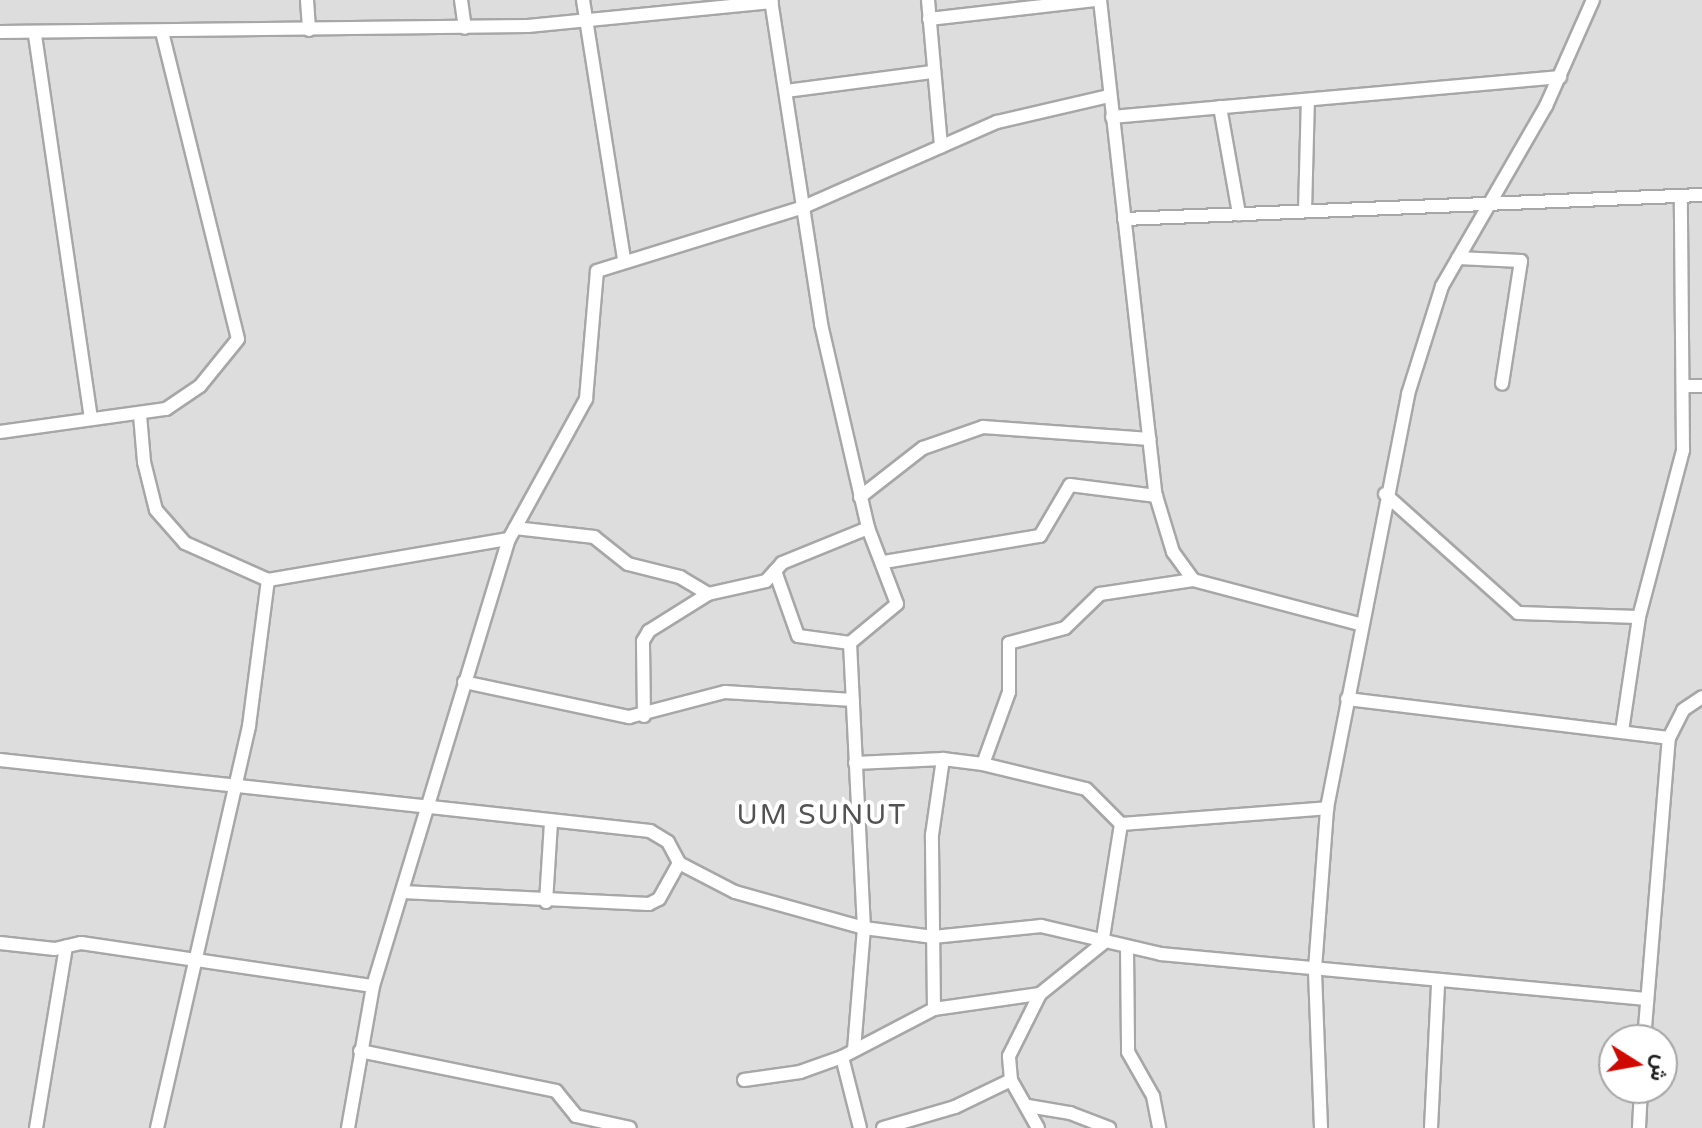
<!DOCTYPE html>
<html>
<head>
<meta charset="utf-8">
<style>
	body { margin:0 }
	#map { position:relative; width:1702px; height:1128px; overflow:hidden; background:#f0ede6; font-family:"Varela Round",Vazirmatn,sans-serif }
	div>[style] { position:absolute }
	.residential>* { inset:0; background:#dedddd }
	.roads { filter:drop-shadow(2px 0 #a7a7a7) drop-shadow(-2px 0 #a7a7a7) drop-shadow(0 2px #a7a7a7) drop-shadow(0 -2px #a7a7a7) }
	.minor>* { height:12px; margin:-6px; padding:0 6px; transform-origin:6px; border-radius:6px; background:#fff }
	span { translate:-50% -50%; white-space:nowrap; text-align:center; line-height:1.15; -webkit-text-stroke:8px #fff; paint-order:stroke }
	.quarter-label { font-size:28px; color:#535353; letter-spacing:2px }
	.north { position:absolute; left:1598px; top:1024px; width:80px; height:80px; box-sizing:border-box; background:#fff; border:2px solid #a6a6a6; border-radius:50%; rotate:101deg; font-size:22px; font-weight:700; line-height:32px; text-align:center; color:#202020 }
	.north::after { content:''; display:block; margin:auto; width:28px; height:36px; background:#cf0900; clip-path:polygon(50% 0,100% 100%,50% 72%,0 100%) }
</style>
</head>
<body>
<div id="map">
	<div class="residential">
		<i style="clip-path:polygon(evenodd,0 0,1702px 0,1702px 1128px,0 1128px,0 0,1614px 1040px,1662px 1040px,1662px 1088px,1614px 1088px,1614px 1040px)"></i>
	</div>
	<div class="roads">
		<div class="minor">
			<i style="left:307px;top:0;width:30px;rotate:86deg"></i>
			<i style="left:461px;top:0;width:28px;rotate:82deg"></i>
			<i style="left:583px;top:0;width:261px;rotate:81deg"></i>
			<i style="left:771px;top:0;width:328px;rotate:81.2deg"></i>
			<i style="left:821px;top:324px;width:209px;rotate:77deg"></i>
			<i style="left:868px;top:528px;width:81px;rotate:69.1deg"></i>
			<i style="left:897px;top:604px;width:61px;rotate:140.3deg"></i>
			<i style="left:850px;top:643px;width:52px;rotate:-172.3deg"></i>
			<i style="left:798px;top:636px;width:69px;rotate:-109.5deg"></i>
			<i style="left:928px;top:0;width:147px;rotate:84.9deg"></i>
			<i style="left:1100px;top:0;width:499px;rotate:83.6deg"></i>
			<i style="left:1156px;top:496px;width:59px;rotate:73.1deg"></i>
			<i style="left:1173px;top:552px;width:34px;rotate:54deg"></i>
			<i style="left:929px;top:19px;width:167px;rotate:-6.5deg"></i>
			<i style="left:0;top:32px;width:528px;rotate:-0.65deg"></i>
			<i style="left:528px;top:26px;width:245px;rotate:-5.6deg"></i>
			<i style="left:35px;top:35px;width:386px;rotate:81.7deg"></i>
			<i style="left:786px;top:91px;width:147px;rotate:-7.4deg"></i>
			<i style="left:1220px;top:107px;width:109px;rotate:79.9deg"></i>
			<i style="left:1112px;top:117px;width:450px;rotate:-5.1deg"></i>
			<i style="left:1305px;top:211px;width:111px;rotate:-88.5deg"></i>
			<i style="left:1124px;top:219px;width:578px;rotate:-2.38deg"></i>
			<i style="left:1458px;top:258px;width:63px;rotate:2.7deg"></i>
			<i style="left:1521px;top:261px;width:124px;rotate:98.8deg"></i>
			<i style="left:1683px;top:386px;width:19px"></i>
			<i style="left:140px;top:415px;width:47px;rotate:85.1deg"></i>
			<i style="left:144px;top:462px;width:49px;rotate:76deg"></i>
			<i style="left:156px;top:510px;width:44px;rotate:48.7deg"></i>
			<i style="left:185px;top:543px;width:91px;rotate:24deg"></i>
			<i style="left:268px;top:580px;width:244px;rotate:-9.7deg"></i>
			<i style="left:0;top:432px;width:168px;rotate:-7.9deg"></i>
			<i style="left:166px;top:409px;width:41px;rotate:-34.1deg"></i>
			<i style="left:200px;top:386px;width:60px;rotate:-51deg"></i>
			<i style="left:238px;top:339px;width:315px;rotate:-103.9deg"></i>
			<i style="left:1385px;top:494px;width:178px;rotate:41.8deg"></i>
			<i style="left:1518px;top:613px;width:121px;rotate:1.9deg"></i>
			<i style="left:860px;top:497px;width:80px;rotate:-37.9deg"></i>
			<i style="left:923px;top:448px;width:64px;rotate:-19.3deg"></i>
			<i style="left:983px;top:427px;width:167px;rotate:4.1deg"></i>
			<i style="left:515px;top:528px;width:80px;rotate:6.5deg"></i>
			<i style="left:594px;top:537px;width:43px;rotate:38.5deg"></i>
			<i style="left:628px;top:564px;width:54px;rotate:14deg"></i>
			<i style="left:680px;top:577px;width:33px;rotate:31deg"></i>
			<i style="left:884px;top:562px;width:158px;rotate:-9.5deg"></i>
			<i style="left:1040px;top:536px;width:59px;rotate:-59.5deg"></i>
			<i style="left:1070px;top:485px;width:87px;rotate:7.3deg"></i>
			<i style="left:850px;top:643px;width:285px;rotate:87.2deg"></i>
			<i style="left:864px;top:928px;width:122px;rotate:94.7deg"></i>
			<i style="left:464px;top:682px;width:169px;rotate:12deg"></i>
			<i style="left:629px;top:717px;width:99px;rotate:-14.6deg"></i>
			<i style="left:725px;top:692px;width:128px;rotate:3.6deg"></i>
			<i style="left:1347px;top:699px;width:324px;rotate:6.9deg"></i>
			<i style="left:644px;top:716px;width:75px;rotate:-90.8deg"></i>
			<i style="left:643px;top:641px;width:12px;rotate:-59deg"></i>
			<i style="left:649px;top:631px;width:70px;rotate:-32.1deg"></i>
			<i style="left:708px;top:594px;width:59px;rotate:-12.6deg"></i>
			<i style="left:766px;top:581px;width:24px;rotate:-48deg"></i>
			<i style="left:782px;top:563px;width:93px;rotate:-22.1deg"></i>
			<i style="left:1622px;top:731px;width:115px;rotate:-81.5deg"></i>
			<i style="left:1639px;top:617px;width:173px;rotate:-75.2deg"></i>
			<i style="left:1683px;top:450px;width:254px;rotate:-90.5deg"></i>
			<i style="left:0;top:760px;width:654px;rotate:6.23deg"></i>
			<i style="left:650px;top:831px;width:21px;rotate:31deg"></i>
			<i style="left:668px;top:842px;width:24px;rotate:62deg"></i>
			<i style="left:679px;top:863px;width:63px;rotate:27.4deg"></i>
			<i style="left:735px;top:892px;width:134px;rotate:15.6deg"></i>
			<i style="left:864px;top:928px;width:70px;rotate:7.4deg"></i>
			<i style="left:933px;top:937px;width:109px;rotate:-5.8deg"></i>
			<i style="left:1041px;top:926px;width:123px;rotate:13.1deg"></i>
			<i style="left:1161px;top:954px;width:487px;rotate:5.3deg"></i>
			<i style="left:855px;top:763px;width:88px;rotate:-2.6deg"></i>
			<i style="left:943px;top:759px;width:40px;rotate:7.1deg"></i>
			<i style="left:1121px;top:824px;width:207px;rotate:-4.4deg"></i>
			<i style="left:402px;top:892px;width:247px;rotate:2.8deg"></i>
			<i style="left:649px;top:904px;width:11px;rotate:-27deg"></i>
			<i style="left:659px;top:899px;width:41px;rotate:-60.9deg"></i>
			<i style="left:546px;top:902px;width:80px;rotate:-86.4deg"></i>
			<i style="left:0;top:943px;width:55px;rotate:6.2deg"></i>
			<i style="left:55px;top:949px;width:27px;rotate:-13deg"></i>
			<i style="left:81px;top:943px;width:295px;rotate:8.4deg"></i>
			<i style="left:1127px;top:949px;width:103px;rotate:89.4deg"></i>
			<i style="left:1128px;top:1052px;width:51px;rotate:60.4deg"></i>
			<i style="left:1153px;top:1096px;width:33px;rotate:79deg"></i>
			<i style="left:934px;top:1009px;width:174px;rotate:-90.7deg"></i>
			<i style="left:932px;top:835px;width:77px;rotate:-81.8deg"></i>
			<i style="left:1644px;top:1040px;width:303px;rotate:-85.3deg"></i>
			<i style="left:1669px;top:738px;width:31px;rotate:-63deg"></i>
			<i style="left:1683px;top:710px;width:23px;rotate:-34deg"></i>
			<i style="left:360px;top:1051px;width:200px;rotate:11.5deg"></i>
			<i style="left:556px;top:1091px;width:32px;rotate:51deg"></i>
			<i style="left:576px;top:1116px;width:55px;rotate:12.5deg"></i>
			<i style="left:842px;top:1057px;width:73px;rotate:75.8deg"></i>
			<i style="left:744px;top:1080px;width:57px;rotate:-8.1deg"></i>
			<i style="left:800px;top:1072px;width:45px;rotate:-19.7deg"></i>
			<i style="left:842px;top:1057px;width:104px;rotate:-27.6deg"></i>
			<i style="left:934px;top:1009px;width:107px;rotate:-8.1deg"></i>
			<i style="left:1028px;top:1106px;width:43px;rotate:9.5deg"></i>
			<i style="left:1070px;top:1113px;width:42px;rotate:21deg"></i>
			<i style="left:36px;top:1128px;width:184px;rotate:-80.6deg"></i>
			<i style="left:157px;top:1128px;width:412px;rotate:-77.1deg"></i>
			<i style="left:249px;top:726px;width:147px;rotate:-82.6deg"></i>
			<i style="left:348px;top:1128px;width:144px;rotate:-80deg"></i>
			<i style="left:373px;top:986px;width:467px;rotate:-73.1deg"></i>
			<i style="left:509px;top:539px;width:160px;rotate:-61.2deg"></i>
			<i style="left:586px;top:399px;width:128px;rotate:-85.1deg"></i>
			<i style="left:597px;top:271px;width:214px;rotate:-17.2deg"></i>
			<i style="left:801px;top:208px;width:214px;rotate:-23.7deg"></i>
			<i style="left:997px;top:122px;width:115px;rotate:-13.1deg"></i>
			<i style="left:883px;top:1128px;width:75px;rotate:-16.3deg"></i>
			<i style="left:955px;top:1107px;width:62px;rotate:-25.7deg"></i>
			<i style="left:1038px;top:1128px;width:55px;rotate:-119.4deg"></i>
			<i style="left:1011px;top:1080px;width:24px;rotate:-95deg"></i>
			<i style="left:1009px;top:1056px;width:69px;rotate:-63.4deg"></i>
			<i style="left:1040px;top:994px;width:80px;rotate:-38.9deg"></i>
			<i style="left:1102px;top:944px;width:121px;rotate:-81deg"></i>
			<i style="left:1121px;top:824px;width:49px;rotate:-135deg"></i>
			<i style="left:1086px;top:789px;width:106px;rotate:-166.4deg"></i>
			<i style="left:983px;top:764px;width:77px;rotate:-70.1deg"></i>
			<i style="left:1009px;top:692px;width:49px;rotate:-90deg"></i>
			<i style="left:1009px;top:643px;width:58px;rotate:-15deg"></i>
			<i style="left:1065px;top:628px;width:49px;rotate:-44.2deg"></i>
			<i style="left:1100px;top:594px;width:94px;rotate:-8.6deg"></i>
			<i style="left:1193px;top:580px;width:173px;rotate:14.8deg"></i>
			<i style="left:1321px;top:1128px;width:159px;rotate:-92.2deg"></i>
			<i style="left:1315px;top:969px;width:161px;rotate:-85.7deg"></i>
			<i style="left:1327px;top:808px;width:422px;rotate:-78.9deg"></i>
			<i style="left:1408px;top:394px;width:113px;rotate:-72.5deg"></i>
			<i style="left:1442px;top:286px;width:208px;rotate:-60deg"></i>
			<i style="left:1546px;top:106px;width:116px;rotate:-66.1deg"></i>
			<i style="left:1431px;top:1128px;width:145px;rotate:-87.2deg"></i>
			<i style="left:1639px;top:1128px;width:40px;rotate:-87.1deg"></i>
		</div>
	</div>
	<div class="quarter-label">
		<span style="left:822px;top:815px">UM SUNUT</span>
	</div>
	<div class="north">ش</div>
</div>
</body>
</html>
